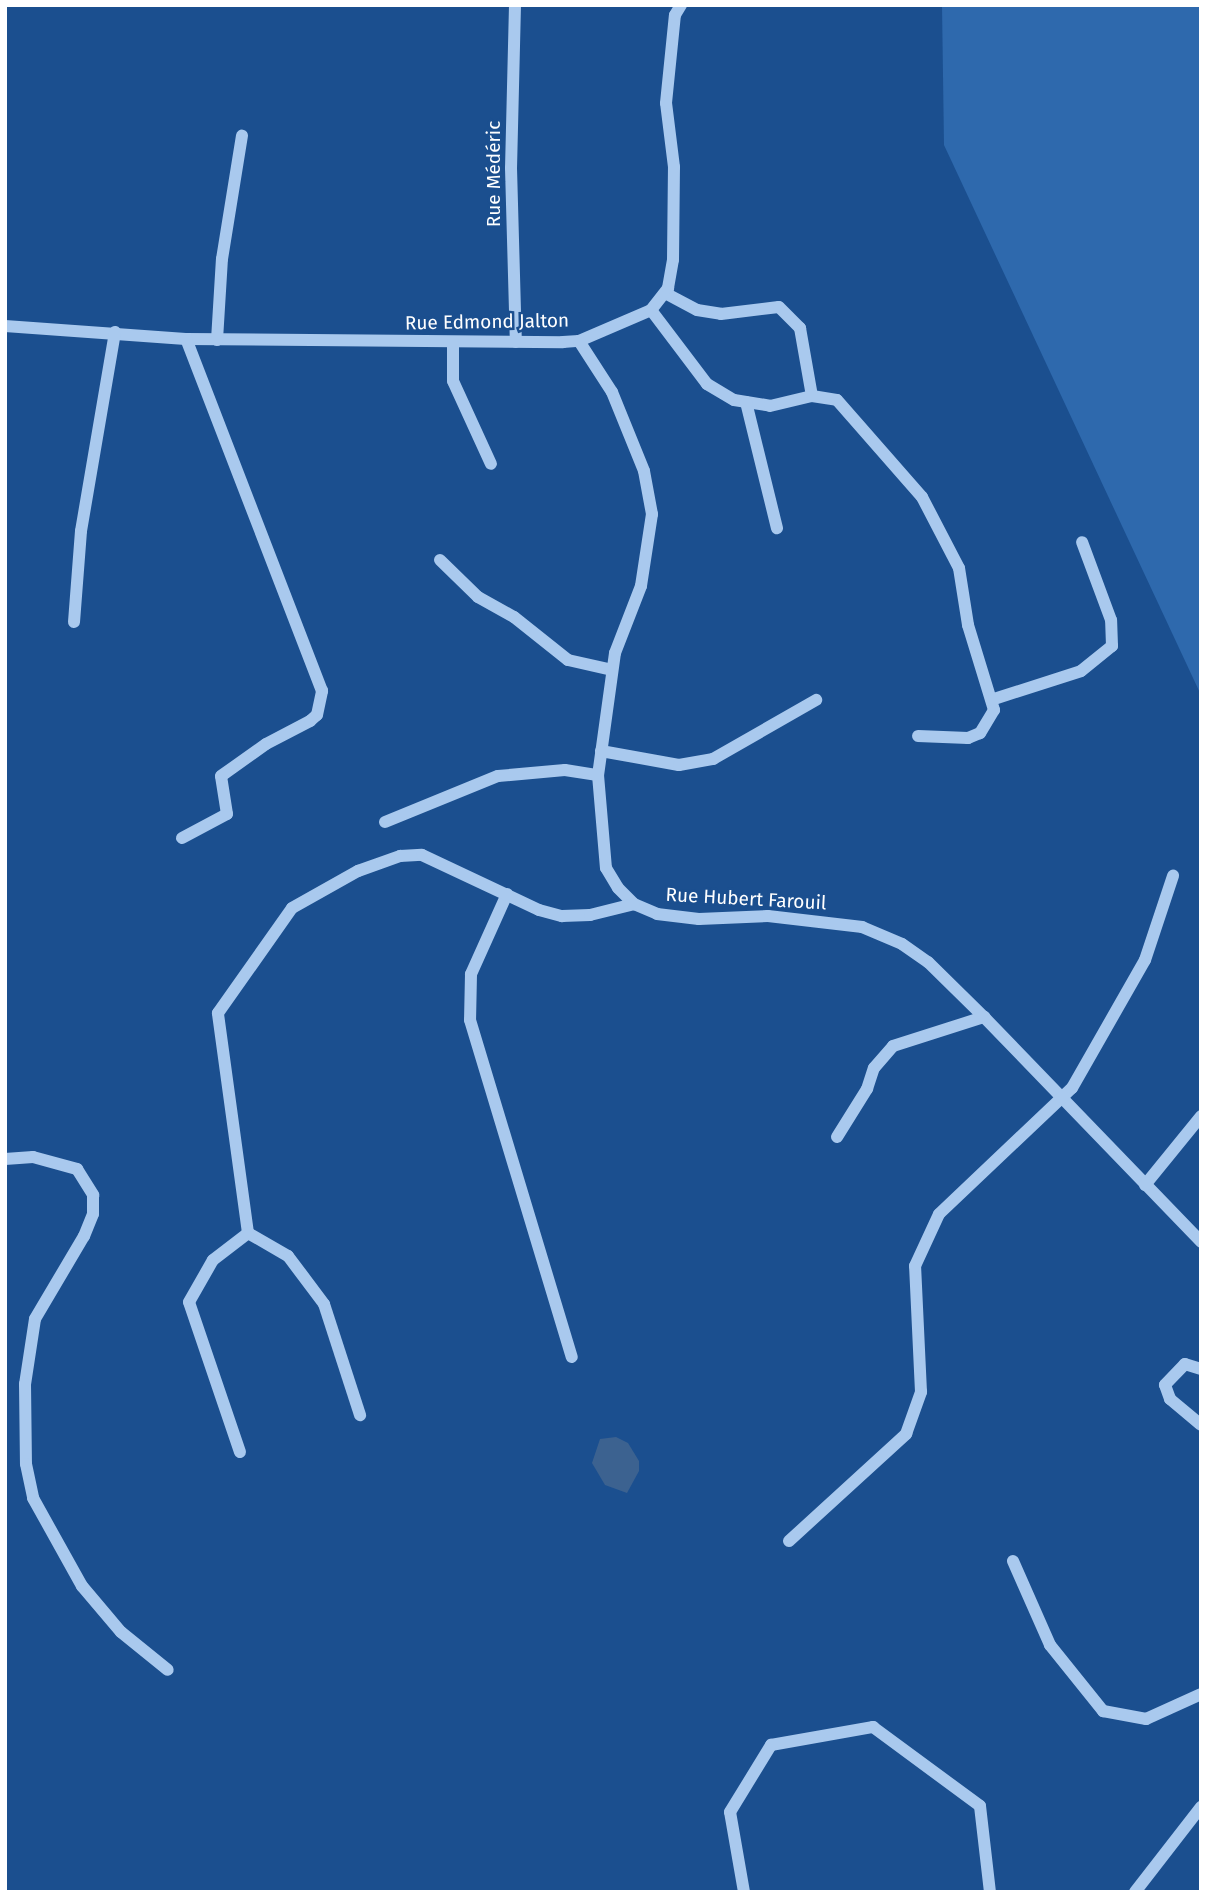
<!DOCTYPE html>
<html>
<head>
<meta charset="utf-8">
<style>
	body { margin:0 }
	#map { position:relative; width:1206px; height:1897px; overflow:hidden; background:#1b4f8f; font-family:"Fira Sans",sans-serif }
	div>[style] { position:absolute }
	.green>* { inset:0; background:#2e69ad }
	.water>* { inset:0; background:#3c6290 }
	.minor>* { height:12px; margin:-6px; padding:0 6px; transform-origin:6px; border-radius:6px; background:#a9c9ee }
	span { translate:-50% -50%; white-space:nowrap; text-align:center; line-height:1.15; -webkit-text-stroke:5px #1b4f8f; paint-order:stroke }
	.street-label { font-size:19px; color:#fff }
	.frame { position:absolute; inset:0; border:7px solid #fff; pointer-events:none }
</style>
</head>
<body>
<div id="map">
	<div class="green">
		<i style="clip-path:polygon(942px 5px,1201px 5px,1201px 695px,944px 145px)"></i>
	</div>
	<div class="water">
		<i style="clip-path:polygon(616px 1437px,628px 1443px,639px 1461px,639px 1471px,627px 1493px,605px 1485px,592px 1463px,600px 1439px)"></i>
	</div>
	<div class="minor">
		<i style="left:515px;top:5px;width:163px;rotate:91.4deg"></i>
		<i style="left:511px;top:168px;width:174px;rotate:88.4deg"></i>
		<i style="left:665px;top:293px;width:36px;rotate:28deg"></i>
		<i style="left:697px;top:310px;width:24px;rotate:9deg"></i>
		<i style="left:721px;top:314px;width:58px;rotate:-6.9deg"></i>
		<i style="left:779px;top:307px;width:30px;rotate:45deg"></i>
		<i style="left:800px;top:328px;width:69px;rotate:80deg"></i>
		<i style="left:651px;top:310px;width:93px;rotate:52.9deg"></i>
		<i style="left:707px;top:384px;width:31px;rotate:31deg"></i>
		<i style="left:734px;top:400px;width:36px;rotate:9deg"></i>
		<i style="left:770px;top:406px;width:43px;rotate:-13.4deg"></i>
		<i style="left:812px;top:396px;width:25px;rotate:9deg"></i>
		<i style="left:837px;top:400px;width:129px;rotate:48.8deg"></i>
		<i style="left:922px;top:497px;width:80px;rotate:62.5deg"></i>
		<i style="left:959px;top:568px;width:58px;rotate:81deg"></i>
		<i style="left:968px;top:625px;width:89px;rotate:73deg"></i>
		<i style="left:994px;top:710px;width:27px;rotate:121deg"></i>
		<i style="left:980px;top:733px;width:13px;rotate:157deg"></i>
		<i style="left:968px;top:738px;width:50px;rotate:-177.7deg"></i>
		<i style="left:5px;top:326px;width:181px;rotate:4.1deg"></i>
		<i style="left:186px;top:339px;width:377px;rotate:0.5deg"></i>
		<i style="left:563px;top:342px;width:16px;rotate:-4deg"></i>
		<i style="left:579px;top:341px;width:78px;rotate:-23.3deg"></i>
		<i style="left:651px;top:310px;width:28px;rotate:-52deg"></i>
		<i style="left:668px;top:288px;width:28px;rotate:-80deg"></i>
		<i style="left:673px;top:260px;width:93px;rotate:-89.4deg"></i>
		<i style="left:674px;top:167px;width:64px;rotate:-97.1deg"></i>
		<i style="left:666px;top:103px;width:88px;rotate:-84.2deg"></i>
		<i style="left:675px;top:15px;width:12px;rotate:-59deg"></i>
		<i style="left:217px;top:340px;width:81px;rotate:-86.5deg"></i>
		<i style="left:222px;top:259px;width:125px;rotate:-80.8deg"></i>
		<i style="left:579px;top:341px;width:61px;rotate:57.1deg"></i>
		<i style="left:612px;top:392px;width:85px;rotate:67.9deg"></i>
		<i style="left:644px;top:471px;width:44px;rotate:79.5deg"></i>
		<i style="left:652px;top:514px;width:73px;rotate:98.7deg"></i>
		<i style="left:641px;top:586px;width:72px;rotate:111.2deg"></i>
		<i style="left:615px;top:653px;width:123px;rotate:97.9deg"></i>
		<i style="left:598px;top:775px;width:93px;rotate:85.1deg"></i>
		<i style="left:606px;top:868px;width:23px;rotate:59deg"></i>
		<i style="left:618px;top:888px;width:23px;rotate:45deg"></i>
		<i style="left:634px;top:904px;width:25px;rotate:23deg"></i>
		<i style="left:657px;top:914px;width:42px;rotate:6.8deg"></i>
		<i style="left:699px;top:919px;width:69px;rotate:-2.5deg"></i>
		<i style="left:768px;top:916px;width:95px;rotate:6.7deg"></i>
		<i style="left:862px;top:927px;width:43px;rotate:23deg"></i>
		<i style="left:902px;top:944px;width:32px;rotate:35deg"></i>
		<i style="left:928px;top:962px;width:78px;rotate:44.5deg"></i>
		<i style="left:984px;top:1017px;width:313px;rotate:46deg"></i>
		<i style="left:453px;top:342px;width:39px;rotate:90deg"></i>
		<i style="left:453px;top:381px;width:91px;rotate:65.4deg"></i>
		<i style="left:746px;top:402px;width:130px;rotate:76.2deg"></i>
		<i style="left:440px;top:560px;width:53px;rotate:44.2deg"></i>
		<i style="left:478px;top:597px;width:41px;rotate:29.1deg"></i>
		<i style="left:514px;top:617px;width:69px;rotate:38.5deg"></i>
		<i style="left:568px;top:660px;width:45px;rotate:12.8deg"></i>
		<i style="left:74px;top:622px;width:91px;rotate:-85.6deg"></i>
		<i style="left:81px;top:531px;width:202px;rotate:-80.3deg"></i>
		<i style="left:994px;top:699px;width:91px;rotate:-17.8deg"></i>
		<i style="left:1081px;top:671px;width:40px;rotate:-39deg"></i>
		<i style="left:1112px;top:646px;width:26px;rotate:-92deg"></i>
		<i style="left:1111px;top:620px;width:83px;rotate:-110.4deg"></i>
		<i style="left:601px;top:751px;width:79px;rotate:10.2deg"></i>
		<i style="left:679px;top:765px;width:35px;rotate:-10deg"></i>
		<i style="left:713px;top:759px;width:119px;rotate:-29.8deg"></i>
		<i style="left:385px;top:822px;width:122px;rotate:-22.2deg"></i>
		<i style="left:498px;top:776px;width:67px;rotate:-5.1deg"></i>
		<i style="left:565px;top:770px;width:33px;rotate:9deg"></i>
		<i style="left:182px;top:838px;width:51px;rotate:-28.1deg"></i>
		<i style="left:227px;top:814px;width:38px;rotate:-99deg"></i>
		<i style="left:221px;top:776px;width:55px;rotate:-35.4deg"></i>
		<i style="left:266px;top:744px;width:50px;rotate:-27.6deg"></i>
		<i style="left:310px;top:721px;width:9px;rotate:-41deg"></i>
		<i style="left:317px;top:715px;width:25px;rotate:-78deg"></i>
		<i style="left:322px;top:691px;width:377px;rotate:-111.1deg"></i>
		<i style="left:507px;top:894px;width:88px;rotate:114.2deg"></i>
		<i style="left:471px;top:974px;width:46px;rotate:91.2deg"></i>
		<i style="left:470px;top:1020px;width:352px;rotate:73.2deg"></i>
		<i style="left:837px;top:1137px;width:57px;rotate:-58deg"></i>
		<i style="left:867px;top:1089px;width:22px;rotate:-72deg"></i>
		<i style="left:874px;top:1068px;width:29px;rotate:-49deg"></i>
		<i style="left:893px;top:1046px;width:96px;rotate:-17.7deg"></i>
		<i style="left:5px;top:1159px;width:28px;rotate:-4deg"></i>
		<i style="left:33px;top:1157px;width:46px;rotate:15.3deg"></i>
		<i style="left:77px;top:1169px;width:31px;rotate:58deg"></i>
		<i style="left:93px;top:1195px;width:19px;rotate:90deg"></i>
		<i style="left:93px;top:1214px;width:24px;rotate:112deg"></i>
		<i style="left:84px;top:1236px;width:96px;rotate:120.6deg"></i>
		<i style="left:35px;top:1319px;width:66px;rotate:98.7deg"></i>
		<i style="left:25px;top:1384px;width:80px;rotate:89.3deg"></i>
		<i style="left:26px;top:1464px;width:35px;rotate:78deg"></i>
		<i style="left:33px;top:1498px;width:101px;rotate:60.9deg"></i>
		<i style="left:82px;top:1586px;width:60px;rotate:49.7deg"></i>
		<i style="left:121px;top:1632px;width:60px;rotate:39deg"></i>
		<i style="left:1145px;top:1185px;width:89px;rotate:-50.9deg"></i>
		<i style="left:248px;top:1233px;width:222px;rotate:-97.8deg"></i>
		<i style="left:218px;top:1013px;width:128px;rotate:-54.8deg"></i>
		<i style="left:292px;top:908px;width:76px;rotate:-29.3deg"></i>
		<i style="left:358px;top:871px;width:45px;rotate:-19.7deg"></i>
		<i style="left:400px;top:856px;width:22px;rotate:-3deg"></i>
		<i style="left:422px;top:855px;width:129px;rotate:25.2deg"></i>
		<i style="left:539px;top:910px;width:24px;rotate:15deg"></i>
		<i style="left:562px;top:916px;width:28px;rotate:-2deg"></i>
		<i style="left:590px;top:915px;width:45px;rotate:-14deg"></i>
		<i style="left:1201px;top:1369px;width:17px;rotate:-163deg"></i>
		<i style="left:1185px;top:1364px;width:29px;rotate:134deg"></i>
		<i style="left:1165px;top:1385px;width:15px;rotate:70deg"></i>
		<i style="left:1170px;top:1399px;width:40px;rotate:40deg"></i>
		<i style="left:240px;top:1452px;width:158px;rotate:-108.8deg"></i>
		<i style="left:189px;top:1302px;width:48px;rotate:-60.3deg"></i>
		<i style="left:213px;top:1260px;width:44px;rotate:-37.6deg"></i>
		<i style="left:248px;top:1233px;width:46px;rotate:29.9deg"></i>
		<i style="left:288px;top:1256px;width:60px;rotate:53.1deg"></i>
		<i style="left:324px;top:1304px;width:117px;rotate:72deg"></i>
		<i style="left:789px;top:1541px;width:159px;rotate:-42.4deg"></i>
		<i style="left:906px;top:1434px;width:45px;rotate:-70.3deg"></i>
		<i style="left:921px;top:1392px;width:126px;rotate:-92.7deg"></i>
		<i style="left:915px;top:1266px;width:57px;rotate:-65.2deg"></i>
		<i style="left:939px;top:1214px;width:183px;rotate:-43.5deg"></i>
		<i style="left:1072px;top:1088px;width:147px;rotate:-60.3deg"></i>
		<i style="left:1145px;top:960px;width:89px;rotate:-71.6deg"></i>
		<i style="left:1013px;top:1561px;width:92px;rotate:66.2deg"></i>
		<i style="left:1050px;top:1645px;width:85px;rotate:51.2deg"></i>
		<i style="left:1103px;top:1711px;width:44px;rotate:10.5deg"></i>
		<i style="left:1146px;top:1719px;width:60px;rotate:-24.4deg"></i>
		<i style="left:744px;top:1892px;width:81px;rotate:-99.9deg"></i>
		<i style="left:730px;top:1812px;width:79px;rotate:-58.5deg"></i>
		<i style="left:771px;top:1745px;width:104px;rotate:-10deg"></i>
		<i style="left:873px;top:1727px;width:133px;rotate:36.4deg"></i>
		<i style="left:980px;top:1806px;width:87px;rotate:83.4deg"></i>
		<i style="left:1135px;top:1892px;width:108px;rotate:-52.2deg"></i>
	</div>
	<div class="street-label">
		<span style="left:494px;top:174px;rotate:-90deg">Rue Médéric</span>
		<span style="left:487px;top:322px;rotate:-1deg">Rue Edmond Jalton</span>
		<span style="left:746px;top:899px;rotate:3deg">Rue Hubert Farouil</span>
	</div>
	<div class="frame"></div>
</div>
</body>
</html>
